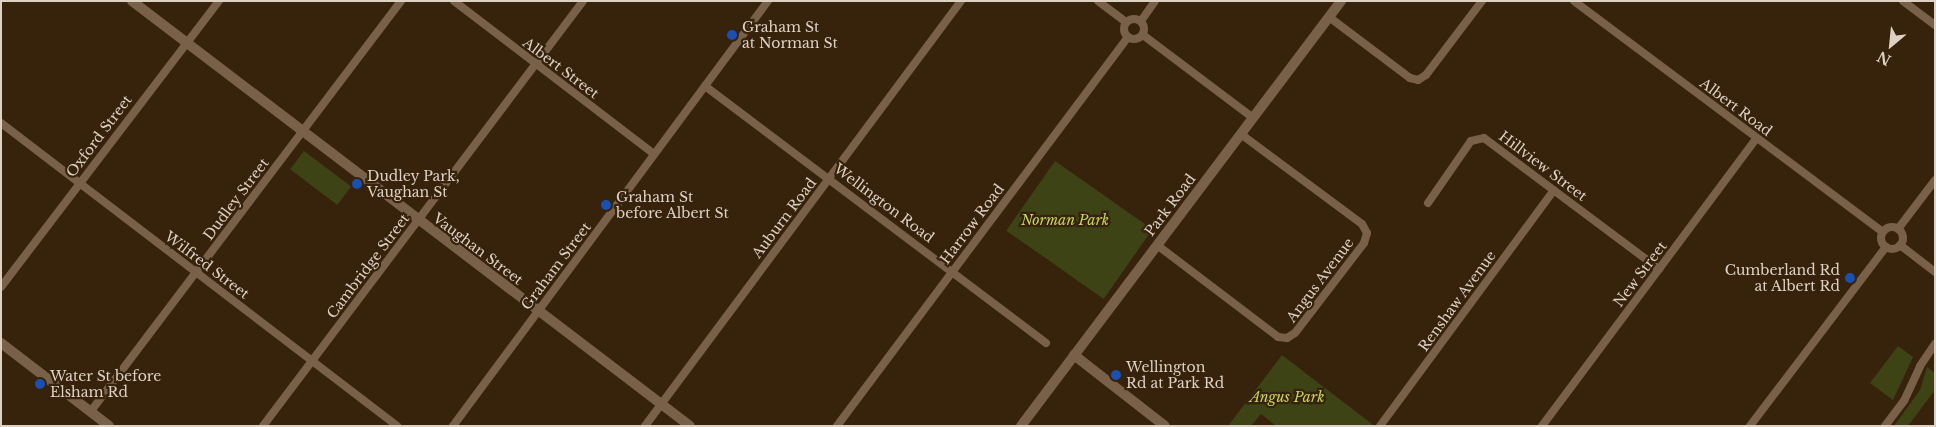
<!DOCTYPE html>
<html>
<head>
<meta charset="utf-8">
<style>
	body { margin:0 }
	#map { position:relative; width:1936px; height:427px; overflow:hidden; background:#37220c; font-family:"Libre Baskerville",serif }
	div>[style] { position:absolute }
	.green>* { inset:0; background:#3d4315; transform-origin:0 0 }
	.street>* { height:8px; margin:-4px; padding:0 4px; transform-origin:4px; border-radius:4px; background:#796149 }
	.street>.ring { margin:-4px; padding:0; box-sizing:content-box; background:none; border:8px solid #796149; border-radius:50% }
	.secondary>* { height:10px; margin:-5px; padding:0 5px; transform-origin:5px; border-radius:5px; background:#796149 }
	.dots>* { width:14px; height:14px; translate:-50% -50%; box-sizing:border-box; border:2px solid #37220c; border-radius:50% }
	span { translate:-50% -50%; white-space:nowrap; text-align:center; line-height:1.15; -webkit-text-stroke:4.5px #37220c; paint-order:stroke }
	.poi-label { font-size:14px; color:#ded1c4 }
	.left { translate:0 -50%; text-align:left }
	.right { translate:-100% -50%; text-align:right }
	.street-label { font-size:14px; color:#ded1c4 }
	.park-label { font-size:14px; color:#c2d45b; font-style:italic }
	.frame { position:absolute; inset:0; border:2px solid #ded1c4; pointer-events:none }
	.north { position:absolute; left:1866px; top:20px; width:50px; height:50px; -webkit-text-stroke:4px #37220c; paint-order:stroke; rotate:208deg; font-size:14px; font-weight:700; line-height:20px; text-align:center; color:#ded1c4 }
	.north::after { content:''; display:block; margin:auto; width:18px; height:22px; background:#ded1c4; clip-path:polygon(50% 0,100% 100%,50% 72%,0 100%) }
</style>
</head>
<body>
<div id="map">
	<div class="green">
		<i style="left:304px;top:151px;width:59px;height:23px;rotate:37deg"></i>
		<i style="left:1055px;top:161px;width:119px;height:85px;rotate:35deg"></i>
		<i style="clip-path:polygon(1898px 346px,1913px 357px,1893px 400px,1870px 383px)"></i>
		<i style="clip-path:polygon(1282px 355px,1372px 424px,1371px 426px,1276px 426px,1261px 414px,1251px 426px,1228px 426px)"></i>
		<i style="clip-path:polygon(1927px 367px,1935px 373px,1935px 390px,1908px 426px,1894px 426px,1920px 390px)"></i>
	</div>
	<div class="street">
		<i style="left:454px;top:1px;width:252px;rotate:37.4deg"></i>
		<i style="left:1098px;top:1px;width:35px;rotate:37deg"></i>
		<i style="left:1574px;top:1px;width:386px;rotate:36.8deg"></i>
		<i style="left:1903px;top:1px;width:40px;rotate:37deg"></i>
		<i style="left:1329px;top:17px;width:101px;rotate:37deg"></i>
		<i style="left:1410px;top:78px;width:8px;rotate:14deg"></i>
		<i style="left:1418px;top:80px;width:9px;rotate:-32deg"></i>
		<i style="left:1426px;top:75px;width:93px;rotate:-52.9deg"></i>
		<i class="ring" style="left:1124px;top:19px;width:12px;height:12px"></i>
		<i style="left:1141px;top:21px;width:24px;rotate:-55deg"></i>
		<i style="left:1143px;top:35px;width:138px;rotate:37deg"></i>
		<i style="left:705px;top:86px;width:427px;rotate:37deg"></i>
		<i style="left:1px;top:123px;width:499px;rotate:37.4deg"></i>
		<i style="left:1428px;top:203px;width:75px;rotate:-55.3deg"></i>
		<i style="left:1471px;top:141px;width:13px;rotate:-13deg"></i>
		<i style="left:1484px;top:138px;width:219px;rotate:36.8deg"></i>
		<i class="ring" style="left:1881px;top:227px;width:14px;height:14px"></i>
		<i style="left:1898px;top:229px;width:61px;rotate:-52.9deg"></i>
		<i style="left:1157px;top:245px;width:152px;rotate:37.2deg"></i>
		<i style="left:1278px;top:337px;width:9px;rotate:6deg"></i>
		<i style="left:1287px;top:338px;width:9px;rotate:-32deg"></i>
		<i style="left:1295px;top:333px;width:113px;rotate:-52.5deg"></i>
		<i style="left:1364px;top:243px;width:10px;rotate:-73deg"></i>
		<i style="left:1367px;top:233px;width:10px;rotate:-119deg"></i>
		<i style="left:1362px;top:224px;width:151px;rotate:-143.4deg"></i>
		<i style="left:1900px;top:245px;width:44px;rotate:37.6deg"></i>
		<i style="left:1px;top:287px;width:360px;rotate:-52.7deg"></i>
		<i style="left:91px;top:411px;width:514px;rotate:-52.91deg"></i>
		<i style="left:263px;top:426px;width:532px;rotate:-53.02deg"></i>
		<i style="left:453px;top:426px;width:529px;rotate:-53.46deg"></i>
		<i style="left:645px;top:426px;width:530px;rotate:-53.37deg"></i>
		<i style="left:837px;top:426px;width:486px;rotate:-53.2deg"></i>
		<i style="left:1380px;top:426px;width:293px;rotate:-53.6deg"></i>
		<i style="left:1542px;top:426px;width:359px;rotate:-53.3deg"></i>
		<i style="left:1750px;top:426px;width:225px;rotate:-52.8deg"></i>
		<i style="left:1885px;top:426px;width:31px;rotate:-53deg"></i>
		<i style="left:1904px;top:401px;width:38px;rotate:-65deg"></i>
		<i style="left:1920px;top:366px;width:27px;rotate:-56deg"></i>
	</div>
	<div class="secondary">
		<i style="left:132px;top:1px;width:701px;rotate:37.29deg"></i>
		<i style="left:1px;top:343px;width:136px;rotate:37.5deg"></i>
		<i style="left:1074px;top:355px;width:115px;rotate:38deg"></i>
		<i style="left:1021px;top:426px;width:532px;rotate:-53.02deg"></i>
	</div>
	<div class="dots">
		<i style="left:732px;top:35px;background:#1a4fb4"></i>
		<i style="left:357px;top:184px;background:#1a4fb4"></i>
		<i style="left:606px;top:205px;background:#1a4fb4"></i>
		<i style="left:1850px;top:278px;background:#1a4fb4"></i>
		<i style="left:1116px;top:375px;background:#1a4fb4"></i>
		<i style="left:40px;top:384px;background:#1a4fb4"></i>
	</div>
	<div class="poi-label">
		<span class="left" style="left:742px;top:35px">Graham St<br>at Norman St</span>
		<span class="left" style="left:367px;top:184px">Dudley Park,<br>Vaughan St</span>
		<span class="left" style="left:616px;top:205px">Graham St<br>before Albert St</span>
		<span class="right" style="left:1840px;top:278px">Cumberland Rd<br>at Albert Rd</span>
		<span class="left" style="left:1126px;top:375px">Wellington<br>Rd at Park Rd</span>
		<span class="left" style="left:50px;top:384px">Water St before<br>Elsham Rd</span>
	</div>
	<div class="street-label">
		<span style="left:561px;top:68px;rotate:37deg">Albert Street</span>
		<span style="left:1736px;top:107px;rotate:37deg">Albert Road</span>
		<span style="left:99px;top:136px;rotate:-53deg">Oxford Street</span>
		<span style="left:1543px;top:166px;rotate:37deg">Hillview Street</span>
		<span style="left:236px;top:199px;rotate:-53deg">Dudley Street</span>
		<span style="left:884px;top:203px;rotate:37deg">Wellington Road</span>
		<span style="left:1170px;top:205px;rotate:-53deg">Park Road</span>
		<span style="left:784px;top:218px;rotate:-53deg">Auburn Road</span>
		<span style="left:972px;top:224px;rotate:-53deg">Harrow Road</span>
		<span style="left:478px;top:249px;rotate:37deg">Vaughan Street</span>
		<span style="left:207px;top:265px;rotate:37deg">Wilfred Street</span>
		<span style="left:368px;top:266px;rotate:-53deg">Cambridge Street</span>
		<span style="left:556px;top:266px;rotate:-53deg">Graham Street</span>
		<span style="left:1640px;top:274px;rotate:-53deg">New Street</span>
		<span style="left:1320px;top:280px;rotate:-53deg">Angus Avenue</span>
		<span style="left:1457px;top:301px;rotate:-54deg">Renshaw Avenue</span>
	</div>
	<div class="park-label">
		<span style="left:1065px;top:220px">Norman Park</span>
		<span style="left:1287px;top:397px">Angus Park</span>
	</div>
	<div class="frame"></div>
	<div class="north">N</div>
</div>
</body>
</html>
